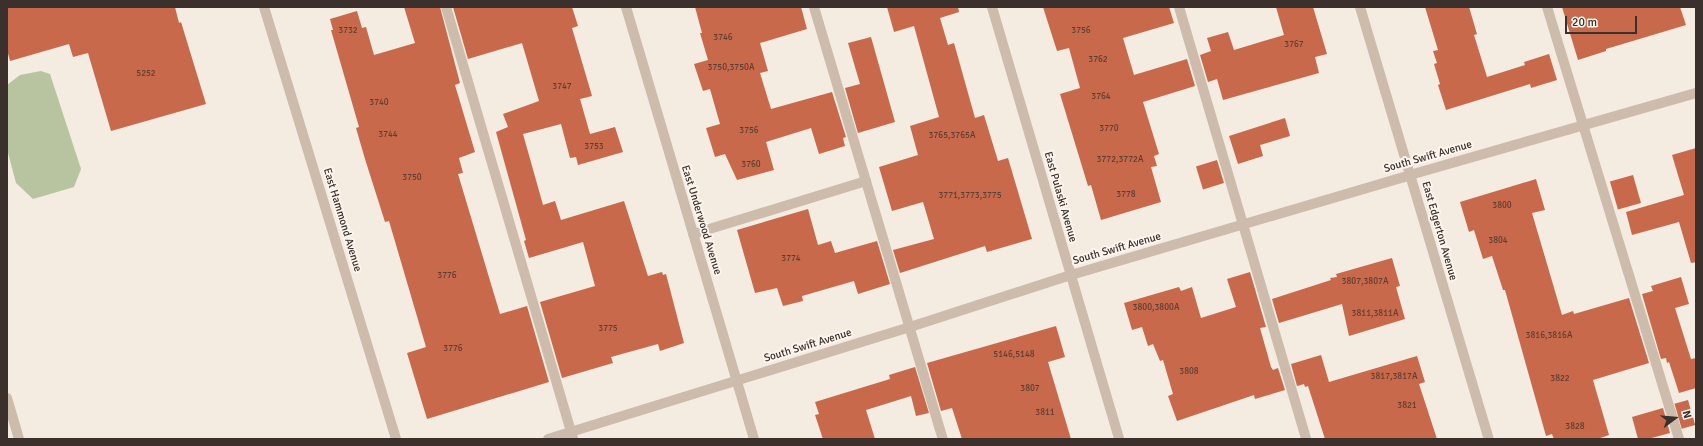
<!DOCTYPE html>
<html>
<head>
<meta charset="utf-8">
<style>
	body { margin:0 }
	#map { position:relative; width:1703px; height:446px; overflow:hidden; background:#f4ebe1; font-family:Signika,sans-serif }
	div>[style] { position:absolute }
	.green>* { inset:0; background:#b8c4a0 }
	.building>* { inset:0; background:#c8694b; transform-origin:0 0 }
	.service>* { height:10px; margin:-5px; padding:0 5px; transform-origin:5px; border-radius:5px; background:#cdbbac }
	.minor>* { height:10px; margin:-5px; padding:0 5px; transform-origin:5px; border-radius:5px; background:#cdbbac }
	span { translate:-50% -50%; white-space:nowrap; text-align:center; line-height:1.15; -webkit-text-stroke:4px #fbf5ee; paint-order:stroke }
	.number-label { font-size:9px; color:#5e3e33 }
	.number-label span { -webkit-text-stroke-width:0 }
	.street-label { font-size:11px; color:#3b302b }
	.frame { position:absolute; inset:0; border:8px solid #3b302b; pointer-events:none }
	.north { position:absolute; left:1655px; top:398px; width:40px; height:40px; -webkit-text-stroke:3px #fbf5ee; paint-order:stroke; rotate:74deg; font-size:11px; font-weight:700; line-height:16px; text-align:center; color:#3b302b }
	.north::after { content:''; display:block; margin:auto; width:14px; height:18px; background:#3b302b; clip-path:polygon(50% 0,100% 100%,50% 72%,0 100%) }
	.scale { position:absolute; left:1565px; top:16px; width:72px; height:18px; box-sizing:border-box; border:2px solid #3b302b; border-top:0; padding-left:5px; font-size:12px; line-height:14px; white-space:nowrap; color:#3b302b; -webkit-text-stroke:3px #fbf5ee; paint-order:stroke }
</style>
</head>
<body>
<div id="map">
	<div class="green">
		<i style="clip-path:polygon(41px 71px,50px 74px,81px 169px,74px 187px,33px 199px,16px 183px,7px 149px,7px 85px,20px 75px)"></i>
	</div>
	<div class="building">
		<i style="clip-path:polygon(7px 7px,175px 7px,179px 23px,181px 22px,206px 104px,111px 131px,88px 53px,73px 57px,69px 44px,10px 61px,7px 50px)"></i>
		<i style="clip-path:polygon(404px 7px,440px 7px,460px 83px,455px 85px,475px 152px,459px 158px,463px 173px,458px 174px,500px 314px,527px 306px,549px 382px,427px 419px,407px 353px,426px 347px,389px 221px,385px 222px,365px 159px,356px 128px,359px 127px,331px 30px,333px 30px,330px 19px,357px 11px,362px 28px,366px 27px,374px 55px,415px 43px)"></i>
		<i style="clip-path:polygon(453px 7px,572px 7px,578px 26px,572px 28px,592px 96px,580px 99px,590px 134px,615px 127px,623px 152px,578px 165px,576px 157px,570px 158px,561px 124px,523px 134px,543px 205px,555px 201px,561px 220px,624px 201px,648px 276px,662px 272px,663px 275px,666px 274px,684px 343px,660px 351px,658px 344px,611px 357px,613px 363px,562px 378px,540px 302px,595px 286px,583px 242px,529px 258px,524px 241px,526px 240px,496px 132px,508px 127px,503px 114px,539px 101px,522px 43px,468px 59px)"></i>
		<i style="clip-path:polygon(695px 7px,801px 7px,807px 29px,760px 43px,768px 71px,760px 73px,771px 109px,832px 92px,846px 137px,843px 138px,845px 146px,819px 154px,811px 128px,766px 142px,774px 170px,737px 180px,725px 154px,715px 157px,706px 128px,720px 124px,710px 89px,703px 91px,694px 64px,708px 60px,700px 33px,702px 33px)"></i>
		<i style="clip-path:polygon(887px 7px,958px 7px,959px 12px,940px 18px,948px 45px,954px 43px,975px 118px,984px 115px,998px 161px,1008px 158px,1032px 239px,987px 252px,985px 246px,900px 273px,893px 250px,934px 239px,923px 202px,892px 211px,879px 167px,918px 155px,910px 126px,939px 117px,914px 26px,894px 32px)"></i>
		<i style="clip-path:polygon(1043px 7px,1169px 7px,1174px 23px,1123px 38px,1134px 75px,1187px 59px,1195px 86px,1143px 102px,1159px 154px,1154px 156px,1157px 166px,1151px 167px,1161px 202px,1101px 220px,1091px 185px,1088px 186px,1060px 94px,1080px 88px,1069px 48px,1057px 51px)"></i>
		<i style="clip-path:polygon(1276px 7px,1313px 7px,1327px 54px,1315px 57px,1319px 73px,1223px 100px,1217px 79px,1208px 82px,1200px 55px,1211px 51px,1207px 38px,1228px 32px,1234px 50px,1284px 35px)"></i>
		<i style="clip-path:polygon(1425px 7px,1469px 7px,1477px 34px,1474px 35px,1487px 77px,1525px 65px,1524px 62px,1549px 54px,1557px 80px,1531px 88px,1530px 84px,1446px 110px,1438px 85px,1440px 84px,1434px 64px,1437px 63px,1433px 51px,1438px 50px)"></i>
		<i style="clip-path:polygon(1562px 7px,1680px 7px,1686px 25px,1606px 49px,1606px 51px,1578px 60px)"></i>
		<i style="clip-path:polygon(871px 37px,895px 122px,858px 133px,845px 88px,860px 84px,848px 43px)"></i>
		<i style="clip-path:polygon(1285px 118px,1290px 136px,1260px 145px,1263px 156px,1238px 164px,1229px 136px)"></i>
		<i style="clip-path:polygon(1696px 148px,1696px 262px,1691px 263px,1679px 222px,1632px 235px,1626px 212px,1684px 195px,1672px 155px)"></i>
		<i style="left:1217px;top:160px;width:24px;height:22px;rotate:73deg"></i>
		<i style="left:1633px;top:175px;width:29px;height:24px;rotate:74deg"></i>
		<i style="clip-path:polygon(1536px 179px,1545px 210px,1532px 213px,1562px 315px,1573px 311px,1574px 314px,1629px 298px,1649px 363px,1593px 380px,1609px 435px,1597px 439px,1554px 439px,1552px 434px,1546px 436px,1505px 290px,1503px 290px,1492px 256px,1483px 259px,1474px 230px,1469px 232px,1460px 202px)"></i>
		<i style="clip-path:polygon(808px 209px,818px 245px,831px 241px,835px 253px,877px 241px,890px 284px,858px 294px,854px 281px,802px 296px,803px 301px,783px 306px,777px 288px,755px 293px,737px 230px)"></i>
		<i style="clip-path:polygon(1392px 258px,1400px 286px,1396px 287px,1405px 319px,1349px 336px,1342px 304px,1279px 323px,1272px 299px,1331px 280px,1330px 278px,1337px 277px,1336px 274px)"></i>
		<i style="clip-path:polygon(1250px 272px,1266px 327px,1260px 328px,1271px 367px,1273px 370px,1278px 368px,1285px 390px,1255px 399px,1254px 395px,1177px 421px,1168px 396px,1173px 394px,1163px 360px,1160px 361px,1153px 344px,1148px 346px,1142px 327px,1132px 330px,1124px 303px,1179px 287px,1181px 291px,1192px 287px,1201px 318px,1236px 307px,1227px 279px)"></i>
		<i style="clip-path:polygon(1681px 277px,1689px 304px,1675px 308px,1691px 359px,1696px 358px,1696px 388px,1679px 393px,1669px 362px,1667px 363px,1666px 358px,1661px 359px,1642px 294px,1653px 291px,1651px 286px)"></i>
		<i style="clip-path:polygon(1056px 326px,1065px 357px,1048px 362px,1071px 439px,962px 439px,952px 408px,941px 411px,927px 363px)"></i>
		<i style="clip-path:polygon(1321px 355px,1329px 382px,1417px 356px,1425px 382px,1419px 384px,1437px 439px,1325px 439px,1308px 386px,1305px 387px,1304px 384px,1297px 386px,1291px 364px)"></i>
		<i style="clip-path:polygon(915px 367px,929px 413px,916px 416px,911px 396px,866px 410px,875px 439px,823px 439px,815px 415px,819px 414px,815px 402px,890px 379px,889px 375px)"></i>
		<i style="left:1688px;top:400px;width:26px;height:14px;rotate:74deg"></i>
		<i style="clip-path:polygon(1663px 408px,1670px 433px,1648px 439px,1638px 439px,1632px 417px)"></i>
	</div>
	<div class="service">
		<i style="left:446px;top:7px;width:450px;rotate:73.6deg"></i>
		<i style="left:814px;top:7px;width:451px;rotate:73.4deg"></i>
		<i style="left:1179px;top:7px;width:450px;rotate:73.6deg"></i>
		<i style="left:1547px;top:7px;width:452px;rotate:73deg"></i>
		<i style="left:693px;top:234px;width:181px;rotate:-17deg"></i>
	</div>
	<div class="minor">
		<i style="left:264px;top:7px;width:452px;rotate:73deg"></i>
		<i style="left:626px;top:7px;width:451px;rotate:73.5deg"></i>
		<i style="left:992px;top:7px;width:450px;rotate:73.6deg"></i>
		<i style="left:1360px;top:7px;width:451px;rotate:73.4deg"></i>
		<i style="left:7px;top:398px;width:43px;rotate:73.7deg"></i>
		<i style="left:548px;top:439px;width:379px;rotate:-17.2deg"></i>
		<i style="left:910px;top:327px;width:169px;rotate:-17.9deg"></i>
		<i style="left:1071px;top:275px;width:353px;rotate:-16.4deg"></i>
		<i style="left:1410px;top:175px;width:298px;rotate:-16deg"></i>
	</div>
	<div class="number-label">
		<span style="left:348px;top:31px">3732</span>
		<span style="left:1081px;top:31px">3756</span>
		<span style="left:723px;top:38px">3746</span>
		<span style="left:1294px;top:45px">3767</span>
		<span style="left:1098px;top:60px">3762</span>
		<span style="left:731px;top:68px">3750,3750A</span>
		<span style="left:146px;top:74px">5252</span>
		<span style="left:562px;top:87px">3747</span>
		<span style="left:1101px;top:97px">3764</span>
		<span style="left:379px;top:103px">3740</span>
		<span style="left:1109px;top:129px">3770</span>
		<span style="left:749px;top:131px">3756</span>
		<span style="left:388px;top:135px">3744</span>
		<span style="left:952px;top:136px">3765,3765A</span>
		<span style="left:594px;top:147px">3753</span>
		<span style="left:1120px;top:160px">3772,3772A</span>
		<span style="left:751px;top:165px">3760</span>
		<span style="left:412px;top:178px">3750</span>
		<span style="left:1126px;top:195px">3778</span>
		<span style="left:970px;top:196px">3771,3773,3775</span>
		<span style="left:1502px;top:206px">3800</span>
		<span style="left:1498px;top:241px">3804</span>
		<span style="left:791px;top:259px">3774</span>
		<span style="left:447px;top:276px">3776</span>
		<span style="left:1365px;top:282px">3807,3807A</span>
		<span style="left:1156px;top:308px">3800,3800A</span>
		<span style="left:1375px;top:314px">3811,3811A</span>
		<span style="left:608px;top:329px">3775</span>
		<span style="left:1549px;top:336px">3816,3816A</span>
		<span style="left:453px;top:349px">3776</span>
		<span style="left:1014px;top:355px">5146,5148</span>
		<span style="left:1189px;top:372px">3808</span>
		<span style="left:1394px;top:377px">3817,3817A</span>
		<span style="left:1560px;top:379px">3822</span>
		<span style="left:1030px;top:389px">3807</span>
		<span style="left:1407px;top:406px">3821</span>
		<span style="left:1045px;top:413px">3811</span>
		<span style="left:1575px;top:427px">3828</span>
	</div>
	<div class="street-label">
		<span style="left:1428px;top:157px;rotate:-16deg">South Swift Avenue</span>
		<span style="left:1060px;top:197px;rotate:74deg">East Pulaski Avenue</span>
		<span style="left:342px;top:220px;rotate:73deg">East Hammond Avenue</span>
		<span style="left:701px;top:220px;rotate:73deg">East Underwood Avenue</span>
		<span style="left:1439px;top:231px;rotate:74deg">East Edgerton Avenue</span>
		<span style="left:1117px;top:249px;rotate:-16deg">South Swift Avenue</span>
		<span style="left:808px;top:346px;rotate:-17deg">South Swift Avenue</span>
	</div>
	<div class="frame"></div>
	<div class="north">N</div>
	<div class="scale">20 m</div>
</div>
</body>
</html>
